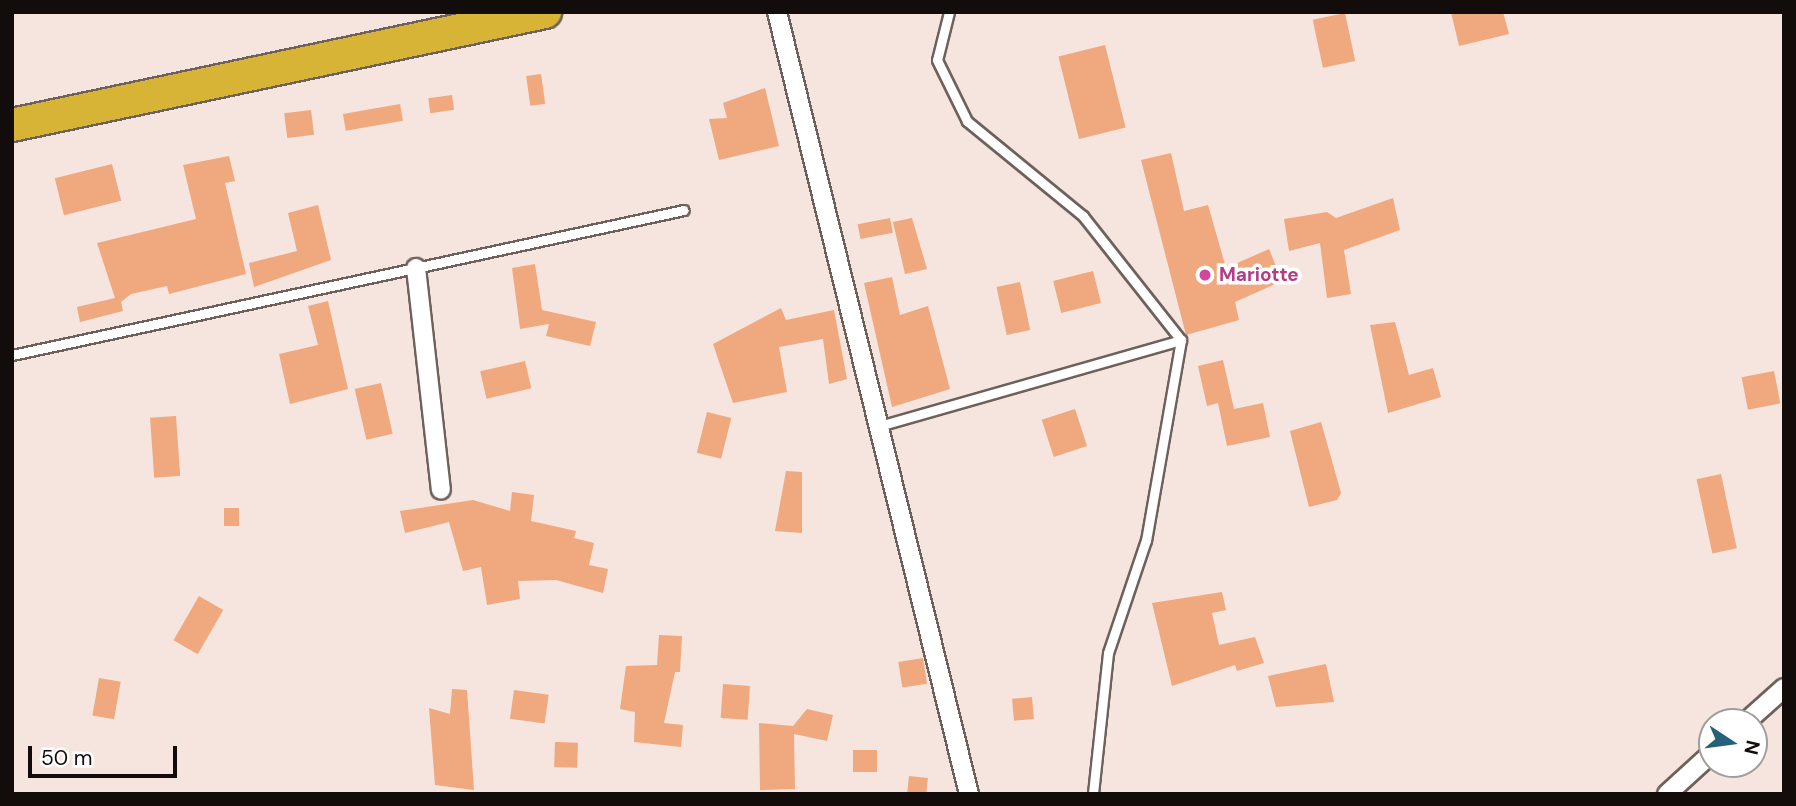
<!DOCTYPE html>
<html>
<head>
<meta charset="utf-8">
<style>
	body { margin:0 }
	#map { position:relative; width:1796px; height:806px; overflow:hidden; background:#f5e5de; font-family:"DM Sans",sans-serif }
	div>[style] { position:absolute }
	.building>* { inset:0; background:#f0a87e; transform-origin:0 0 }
	.roads { filter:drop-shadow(2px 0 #6e615b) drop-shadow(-2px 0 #6e615b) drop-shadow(0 2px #6e615b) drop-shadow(0 -2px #6e615b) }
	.lane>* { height:9px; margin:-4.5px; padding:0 4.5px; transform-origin:4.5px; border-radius:4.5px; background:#fff }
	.street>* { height:18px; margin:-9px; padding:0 9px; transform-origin:9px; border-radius:9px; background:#fff }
	.highway>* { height:32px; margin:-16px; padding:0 16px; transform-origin:16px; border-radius:16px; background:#d7b436 }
	.dots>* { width:19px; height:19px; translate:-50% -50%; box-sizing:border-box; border:4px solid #fff; border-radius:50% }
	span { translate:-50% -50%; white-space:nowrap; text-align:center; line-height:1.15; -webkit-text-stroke:7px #fff; paint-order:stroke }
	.hotel-label { font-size:19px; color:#b23c85; font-weight:700 }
	.left { translate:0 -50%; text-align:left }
	.frame { position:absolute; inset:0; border:14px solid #120d0b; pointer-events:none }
	.north { position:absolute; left:1698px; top:708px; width:70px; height:70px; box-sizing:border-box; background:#fff; border:2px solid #a09e9d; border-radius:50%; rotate:103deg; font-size:19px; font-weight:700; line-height:28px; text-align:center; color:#120d0b }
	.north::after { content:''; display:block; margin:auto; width:24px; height:32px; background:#266079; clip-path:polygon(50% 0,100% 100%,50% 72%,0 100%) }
	.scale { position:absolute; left:28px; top:746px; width:149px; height:32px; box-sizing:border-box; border:4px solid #120d0b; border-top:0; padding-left:9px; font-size:21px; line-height:24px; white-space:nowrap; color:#120d0b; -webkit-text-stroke:5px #fff; paint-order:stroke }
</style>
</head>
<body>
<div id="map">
	<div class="building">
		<i style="clip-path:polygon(1451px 12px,1503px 12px,1509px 34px,1459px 46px)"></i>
		<i style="left:1345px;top:13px;width:49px;height:33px;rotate:78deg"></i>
		<i style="left:1105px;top:45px;width:85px;height:48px;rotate:76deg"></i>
		<i style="left:541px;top:74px;width:30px;height:15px;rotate:82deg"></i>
		<i style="clip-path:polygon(765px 88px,779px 146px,719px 160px,709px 119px,727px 118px,723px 103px)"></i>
		<i style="left:452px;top:95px;width:15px;height:24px;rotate:82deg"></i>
		<i style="left:400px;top:104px;width:17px;height:58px;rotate:80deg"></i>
		<i style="left:311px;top:110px;width:25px;height:27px;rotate:83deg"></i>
		<i style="clip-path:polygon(1171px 153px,1184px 211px,1208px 205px,1226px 268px,1269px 249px,1282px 281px,1235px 302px,1239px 320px,1186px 335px,1141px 160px)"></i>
		<i style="clip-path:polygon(229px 156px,235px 181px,225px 183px,246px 274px,169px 294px,167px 286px,131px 294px,121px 302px,123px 311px,80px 322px,77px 307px,115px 298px,97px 243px,196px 219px,183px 165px)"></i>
		<i style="left:112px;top:164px;width:38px;height:59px;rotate:76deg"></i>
		<i style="clip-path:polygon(1393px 198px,1400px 230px,1344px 250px,1351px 294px,1327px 298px,1320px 243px,1289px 251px,1284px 219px,1327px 212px,1336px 218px)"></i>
		<i style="clip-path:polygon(318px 205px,331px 260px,254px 287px,249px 263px,297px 251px,288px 213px)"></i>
		<i style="left:890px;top:218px;width:15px;height:33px;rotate:79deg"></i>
		<i style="clip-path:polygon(912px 218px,927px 269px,905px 274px,893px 222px)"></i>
		<i style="clip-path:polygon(535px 264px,542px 310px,596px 322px,590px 346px,546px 336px,549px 324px,520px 329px,512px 268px)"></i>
		<i style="left:1093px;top:271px;width:33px;height:41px;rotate:76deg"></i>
		<i style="clip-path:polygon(892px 277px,900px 315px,928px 306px,950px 389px,892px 407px,864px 283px)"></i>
		<i style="left:1020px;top:282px;width:49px;height:24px;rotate:78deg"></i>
		<i style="clip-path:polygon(328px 301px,348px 389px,290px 404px,279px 354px,318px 345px,308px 306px)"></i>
		<i style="clip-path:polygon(781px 308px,786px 320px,834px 310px,847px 379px,829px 384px,823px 339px,779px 347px,787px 392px,733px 403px,713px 344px)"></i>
		<i style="clip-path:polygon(1395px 322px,1409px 375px,1433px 368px,1441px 397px,1388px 413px,1370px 325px)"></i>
		<i style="clip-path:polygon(1223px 360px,1234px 409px,1263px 403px,1270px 437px,1227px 446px,1218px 403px,1207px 406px,1198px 366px)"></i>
		<i style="left:525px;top:361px;width:28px;height:46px;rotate:77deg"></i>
		<i style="left:1774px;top:371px;width:33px;height:33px;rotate:79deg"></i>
		<i style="left:381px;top:383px;width:52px;height:27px;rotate:77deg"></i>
		<i style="left:1075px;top:409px;width:39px;height:35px;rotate:72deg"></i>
		<i style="left:707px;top:412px;width:25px;height:42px;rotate:14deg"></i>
		<i style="left:176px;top:416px;width:60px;height:26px;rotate:86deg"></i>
		<i style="clip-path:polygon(1321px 422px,1341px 493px,1337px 500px,1309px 507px,1290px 431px)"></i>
		<i style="clip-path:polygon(786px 471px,802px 472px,802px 533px,775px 531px)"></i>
		<i style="left:1721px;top:474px;width:76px;height:25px;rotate:78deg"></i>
		<i style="clip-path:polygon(512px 492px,534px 495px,531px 521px,576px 531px,574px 538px,594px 543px,589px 565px,608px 569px,603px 593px,556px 580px,518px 581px,520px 599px,487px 605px,481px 567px,463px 571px,449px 522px,405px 533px,400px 511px,473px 500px,510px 511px)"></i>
		<i style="left:239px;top:508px;width:18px;height:15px;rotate:90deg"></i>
		<i style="clip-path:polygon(1222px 592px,1226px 610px,1212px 613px,1219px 645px,1255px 637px,1264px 663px,1237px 671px,1235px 665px,1172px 686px,1152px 603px)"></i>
		<i style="left:199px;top:596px;width:28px;height:51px;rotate:30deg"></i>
		<i style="clip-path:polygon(659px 635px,682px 636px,680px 672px,675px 672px,664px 723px,683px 725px,681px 747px,634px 742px,635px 712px,620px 709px,626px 666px,657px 665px)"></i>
		<i style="left:923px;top:658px;width:26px;height:25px;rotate:81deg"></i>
		<i style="clip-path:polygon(1326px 664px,1334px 702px,1276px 707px,1268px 676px)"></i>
		<i style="left:99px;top:678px;width:22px;height:38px;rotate:10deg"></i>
		<i style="left:723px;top:684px;width:27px;height:34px;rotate:4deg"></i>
		<i style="clip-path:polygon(452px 689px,467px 690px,474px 790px,435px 785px,429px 708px,450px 714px)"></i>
		<i style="left:514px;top:690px;width:35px;height:29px;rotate:8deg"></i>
		<i style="left:1032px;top:697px;width:22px;height:20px;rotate:85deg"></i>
		<i style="clip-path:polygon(807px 709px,833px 715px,827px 741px,794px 734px,795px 789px,760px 790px,759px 723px,793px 726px)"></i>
		<i style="left:555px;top:742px;width:23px;height:25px;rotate:2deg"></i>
		<i style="left:853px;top:750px;width:24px;height:22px"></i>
		<i style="left:909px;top:776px;width:19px;height:16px;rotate:6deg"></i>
	</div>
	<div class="roads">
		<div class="lane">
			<i style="left:949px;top:12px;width:49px;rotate:104deg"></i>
			<i style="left:937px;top:60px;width:68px;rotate:63.8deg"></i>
			<i style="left:967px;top:121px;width:150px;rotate:39.3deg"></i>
			<i style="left:1083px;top:216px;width:158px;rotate:51.7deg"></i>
			<i style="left:1181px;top:340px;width:203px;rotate:99.9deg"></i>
			<i style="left:1146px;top:540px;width:119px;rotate:108.6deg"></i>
			<i style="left:1108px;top:653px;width:142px;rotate:96.1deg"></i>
			<i style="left:12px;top:355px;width:687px;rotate:-12.18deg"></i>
			<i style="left:879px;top:426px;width:314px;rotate:-15.9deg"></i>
		</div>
		<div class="street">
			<i style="left:777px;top:12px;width:805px;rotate:76.21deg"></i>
			<i style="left:416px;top:268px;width:223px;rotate:83.6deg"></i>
			<i style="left:1746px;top:722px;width:51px;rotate:-41.8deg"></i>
			<i style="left:1667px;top:794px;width:61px;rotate:-42.3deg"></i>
		</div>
		<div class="highway">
			<i style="left:12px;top:125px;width:545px;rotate:-11.97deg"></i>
		</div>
	</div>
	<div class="dots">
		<i style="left:1205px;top:275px;background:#d1479c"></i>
	</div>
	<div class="hotel-label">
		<span class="left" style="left:1219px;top:275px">Mariotte</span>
	</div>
	<div class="frame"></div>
	<div class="north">N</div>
	<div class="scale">50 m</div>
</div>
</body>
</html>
